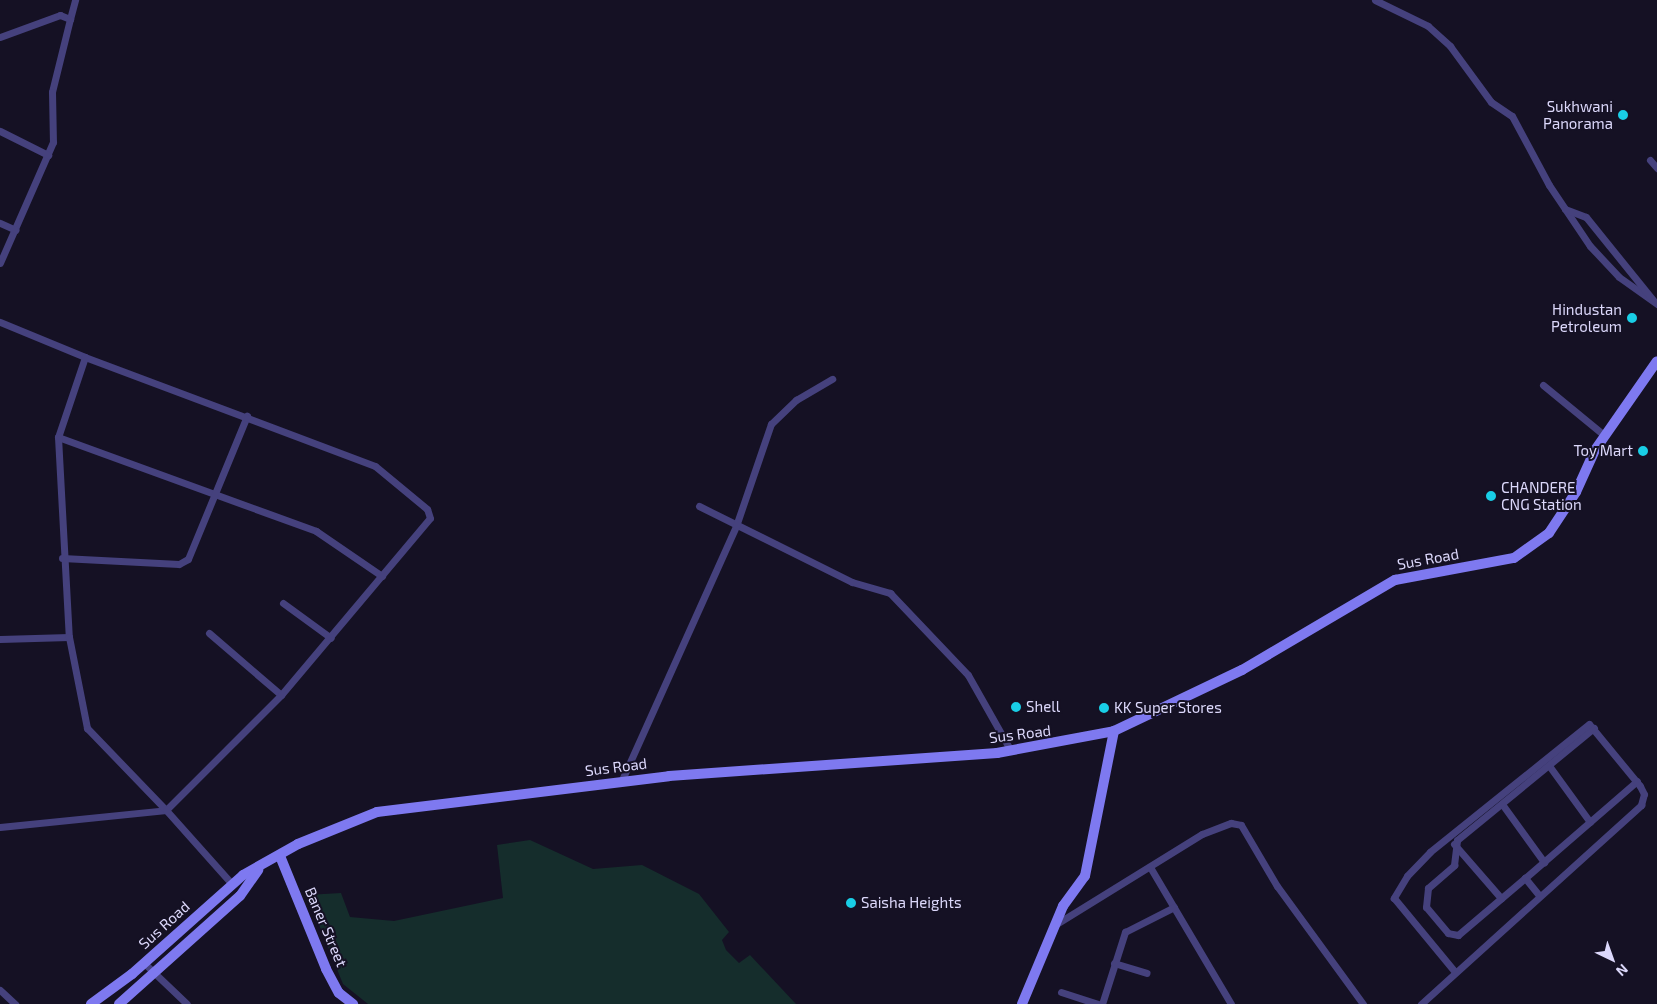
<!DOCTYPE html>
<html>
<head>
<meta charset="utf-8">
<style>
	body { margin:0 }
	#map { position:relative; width:1657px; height:1004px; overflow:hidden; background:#151124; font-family:"Exo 2",sans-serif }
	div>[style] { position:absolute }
	.green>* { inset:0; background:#152d2c }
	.street>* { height:7px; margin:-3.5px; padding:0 3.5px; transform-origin:3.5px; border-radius:3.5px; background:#45417d }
	.secondary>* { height:10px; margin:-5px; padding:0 5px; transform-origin:5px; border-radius:5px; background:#7e79f0 }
	.dots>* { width:14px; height:14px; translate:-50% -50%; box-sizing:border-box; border:2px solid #151124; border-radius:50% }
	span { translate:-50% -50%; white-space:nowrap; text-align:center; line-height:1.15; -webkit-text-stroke:4px #151124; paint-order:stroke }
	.poi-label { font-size:15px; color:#dcd8fb }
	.right { translate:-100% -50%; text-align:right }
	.left { translate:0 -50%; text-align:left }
	.street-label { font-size:15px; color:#dcd8fb }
	.north { position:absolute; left:1587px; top:934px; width:50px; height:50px; -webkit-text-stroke:4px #151124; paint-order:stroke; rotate:138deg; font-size:14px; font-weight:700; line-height:20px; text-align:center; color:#dcd8fb }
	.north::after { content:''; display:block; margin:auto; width:18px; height:22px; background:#dcd8fb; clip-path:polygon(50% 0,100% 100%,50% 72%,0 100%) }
</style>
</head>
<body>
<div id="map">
	<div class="green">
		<i style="clip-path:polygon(530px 840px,593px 869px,642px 865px,699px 894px,729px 932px,722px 940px,726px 950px,739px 963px,750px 955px,796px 1004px,368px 1004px,343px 984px,307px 895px,341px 893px,350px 917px,394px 921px,503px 898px,497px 845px)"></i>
	</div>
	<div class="street">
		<i style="left:1375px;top:0;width:59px;rotate:26.1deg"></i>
		<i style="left:1428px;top:26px;width:30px;rotate:42deg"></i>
		<i style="left:1450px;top:46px;width:69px;rotate:53.8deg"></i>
		<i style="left:1491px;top:102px;width:25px;rotate:34deg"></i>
		<i style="left:1512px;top:116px;width:78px;rotate:61.8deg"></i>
		<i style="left:1549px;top:185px;width:73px;rotate:56.1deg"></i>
		<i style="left:1590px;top:246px;width:42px;rotate:46.9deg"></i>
		<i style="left:1619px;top:277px;width:47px;rotate:35.4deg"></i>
		<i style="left:70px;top:19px;width:20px;rotate:-75deg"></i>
		<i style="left:0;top:37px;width:64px;rotate:-20.1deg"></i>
		<i style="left:60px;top:15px;width:11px;rotate:22deg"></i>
		<i style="left:70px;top:19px;width:75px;rotate:103.9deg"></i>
		<i style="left:52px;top:92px;width:50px;rotate:88.9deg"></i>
		<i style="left:53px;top:142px;width:132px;rotate:113.7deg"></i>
		<i style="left:0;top:131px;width:54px;rotate:26.6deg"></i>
		<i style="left:1650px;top:160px;width:11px;rotate:49deg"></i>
		<i style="left:1565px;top:209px;width:22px;rotate:21deg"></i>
		<i style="left:1586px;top:217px;width:107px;rotate:51.1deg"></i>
		<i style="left:0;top:223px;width:17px;rotate:24deg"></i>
		<i style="left:0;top:322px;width:92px;rotate:22.4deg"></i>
		<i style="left:1543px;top:385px;width:80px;rotate:39.4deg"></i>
		<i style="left:58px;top:437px;width:275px;rotate:20deg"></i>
		<i style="left:316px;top:531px;width:80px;rotate:34.3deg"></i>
		<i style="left:699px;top:506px;width:171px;rotate:26.4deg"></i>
		<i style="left:852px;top:582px;width:40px;rotate:16deg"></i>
		<i style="left:890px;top:593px;width:113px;rotate:46.4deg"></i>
		<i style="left:968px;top:675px;width:87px;rotate:60.5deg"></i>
		<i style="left:62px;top:558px;width:117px;rotate:2.9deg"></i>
		<i style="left:179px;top:564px;width:10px;rotate:-29deg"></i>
		<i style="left:188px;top:559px;width:155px;rotate:-67.6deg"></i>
		<i style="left:283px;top:603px;width:59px;rotate:36.1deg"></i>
		<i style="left:209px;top:633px;width:95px;rotate:40.7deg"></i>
		<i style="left:0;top:639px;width:69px;rotate:-1.7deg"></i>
		<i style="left:1550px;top:767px;width:68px;rotate:54deg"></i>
		<i style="left:621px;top:782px;width:281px;rotate:-65.8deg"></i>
		<i style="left:736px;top:526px;width:108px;rotate:-71.1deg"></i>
		<i style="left:771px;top:424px;width:35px;rotate:-44deg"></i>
		<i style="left:796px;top:400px;width:42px;rotate:-30.3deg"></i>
		<i style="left:1502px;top:804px;width:72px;rotate:54.1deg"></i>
		<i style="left:0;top:827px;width:167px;rotate:-5.8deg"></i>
		<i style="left:166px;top:810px;width:163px;rotate:-45deg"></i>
		<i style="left:281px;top:695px;width:231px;rotate:-49.9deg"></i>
		<i style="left:430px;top:518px;width:9px;rotate:-108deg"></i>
		<i style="left:427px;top:509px;width:67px;rotate:-140.4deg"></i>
		<i style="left:375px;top:466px;width:310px;rotate:-159.4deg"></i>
		<i style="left:85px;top:357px;width:84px;rotate:108.6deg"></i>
		<i style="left:58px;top:437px;width:200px;rotate:86.9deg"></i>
		<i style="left:69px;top:637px;width:93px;rotate:78.8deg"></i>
		<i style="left:87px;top:728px;width:114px;rotate:46.1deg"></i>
		<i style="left:166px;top:810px;width:99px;rotate:48.3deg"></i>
		<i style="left:1454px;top:844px;width:72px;rotate:49deg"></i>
		<i style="left:1150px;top:867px;width:159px;rotate:59.4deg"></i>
		<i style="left:1525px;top:878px;width:88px;rotate:139.6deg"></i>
		<i style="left:1458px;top:935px;width:10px;rotate:-169deg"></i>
		<i style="left:1448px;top:933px;width:34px;rotate:-130deg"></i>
		<i style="left:1426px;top:907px;width:19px;rotate:-84deg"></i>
		<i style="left:1428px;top:888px;width:35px;rotate:-41deg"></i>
		<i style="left:1454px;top:865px;width:25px;rotate:-83deg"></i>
		<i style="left:1457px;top:840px;width:177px;rotate:-39.3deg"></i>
		<i style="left:1538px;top:894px;width:21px;rotate:-129deg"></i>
		<i style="left:1525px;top:878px;width:148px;rotate:-40.9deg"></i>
		<i style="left:1053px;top:926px;width:175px;rotate:-31.7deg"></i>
		<i style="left:1202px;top:834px;width:31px;rotate:-21deg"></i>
		<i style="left:1231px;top:823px;width:10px;rotate:11deg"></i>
		<i style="left:1241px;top:825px;width:71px;rotate:59.5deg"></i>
		<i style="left:1277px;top:886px;width:146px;rotate:53.9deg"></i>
		<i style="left:144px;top:963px;width:59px;rotate:43.6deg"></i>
		<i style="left:1114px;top:963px;width:34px;rotate:17deg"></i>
		<i style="left:0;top:990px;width:21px;rotate:43deg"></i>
		<i style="left:1061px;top:992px;width:40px;rotate:18deg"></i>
		<i style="left:1102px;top:1004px;width:76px;rotate:-72.3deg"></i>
		<i style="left:1125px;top:932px;width:55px;rotate:-27deg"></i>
		<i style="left:1421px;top:1004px;width:297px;rotate:-42.1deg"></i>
		<i style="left:1641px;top:805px;width:11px;rotate:-75deg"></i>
		<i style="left:1644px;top:794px;width:9px;rotate:-117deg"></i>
		<i style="left:1640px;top:786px;width:80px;rotate:-129.4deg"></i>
		<i style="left:1589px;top:724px;width:204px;rotate:141.2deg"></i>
		<i style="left:1430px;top:852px;width:33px;rotate:134deg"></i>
		<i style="left:1407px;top:876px;width:26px;rotate:121deg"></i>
		<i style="left:1394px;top:898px;width:96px;rotate:50.5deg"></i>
	</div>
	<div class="secondary">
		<i style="left:280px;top:856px;width:122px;rotate:67.8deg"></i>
		<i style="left:326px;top:969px;width:27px;rotate:62deg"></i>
		<i style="left:339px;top:993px;width:18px;rotate:38deg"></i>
		<i style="left:91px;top:1004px;width:51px;rotate:-36.2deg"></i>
		<i style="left:132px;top:974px;width:149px;rotate:-41.7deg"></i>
		<i style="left:243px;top:875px;width:63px;rotate:-29.4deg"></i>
		<i style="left:298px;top:844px;width:85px;rotate:-22.1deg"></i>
		<i style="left:377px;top:812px;width:294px;rotate:-7deg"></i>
		<i style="left:669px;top:776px;width:329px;rotate:-4deg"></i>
		<i style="left:997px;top:753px;width:119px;rotate:-10.6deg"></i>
		<i style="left:1114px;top:731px;width:142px;rotate:-25.5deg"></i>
		<i style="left:1242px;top:670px;width:178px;rotate:-30.5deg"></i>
		<i style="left:1395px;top:580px;width:121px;rotate:-10.5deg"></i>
		<i style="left:1514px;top:558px;width:43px;rotate:-35.5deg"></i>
		<i style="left:1549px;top:533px;width:49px;rotate:-56.6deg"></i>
		<i style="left:1576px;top:492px;width:46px;rotate:-65.7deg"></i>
		<i style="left:1595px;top:450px;width:108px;rotate:-55.1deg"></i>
		<i style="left:119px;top:1004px;width:162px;rotate:-41.8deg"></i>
		<i style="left:240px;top:896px;width:32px;rotate:-55deg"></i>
		<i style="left:1022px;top:1004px;width:106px;rotate:-67.3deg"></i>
		<i style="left:1063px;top:906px;width:37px;rotate:-54deg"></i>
		<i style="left:1085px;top:876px;width:148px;rotate:-78.7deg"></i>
	</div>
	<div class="dots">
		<i style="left:1623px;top:115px;background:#19cee6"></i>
		<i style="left:1632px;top:318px;background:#19cee6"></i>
		<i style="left:1643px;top:451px;background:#19cee6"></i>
		<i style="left:1491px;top:496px;background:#19cee6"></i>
		<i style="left:1016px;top:707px;background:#19cee6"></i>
		<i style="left:1104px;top:708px;background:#19cee6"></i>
		<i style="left:851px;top:903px;background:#19cee6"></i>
	</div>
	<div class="poi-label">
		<span class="right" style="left:1613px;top:115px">Sukhwani<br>Panorama</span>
		<span class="right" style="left:1622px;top:318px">Hindustan<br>Petroleum</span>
		<span class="right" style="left:1633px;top:451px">Toy Mart</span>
		<span class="left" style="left:1501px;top:496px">CHANDERE<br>CNG Station</span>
		<span class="left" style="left:1026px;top:707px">Shell</span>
		<span class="left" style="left:1114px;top:708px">KK Super Stores</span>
		<span class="left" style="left:861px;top:903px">Saisha Heights</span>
	</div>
	<div class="street-label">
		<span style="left:1428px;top:559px;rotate:-10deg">Sus Road</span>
		<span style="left:1020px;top:734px;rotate:-7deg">Sus Road</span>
		<span style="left:616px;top:767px;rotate:-7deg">Sus Road</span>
		<span style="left:164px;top:925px;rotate:-42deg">Sus Road</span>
		<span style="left:326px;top:927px;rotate:67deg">Baner Street</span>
	</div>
	<div class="north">N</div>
</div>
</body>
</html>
